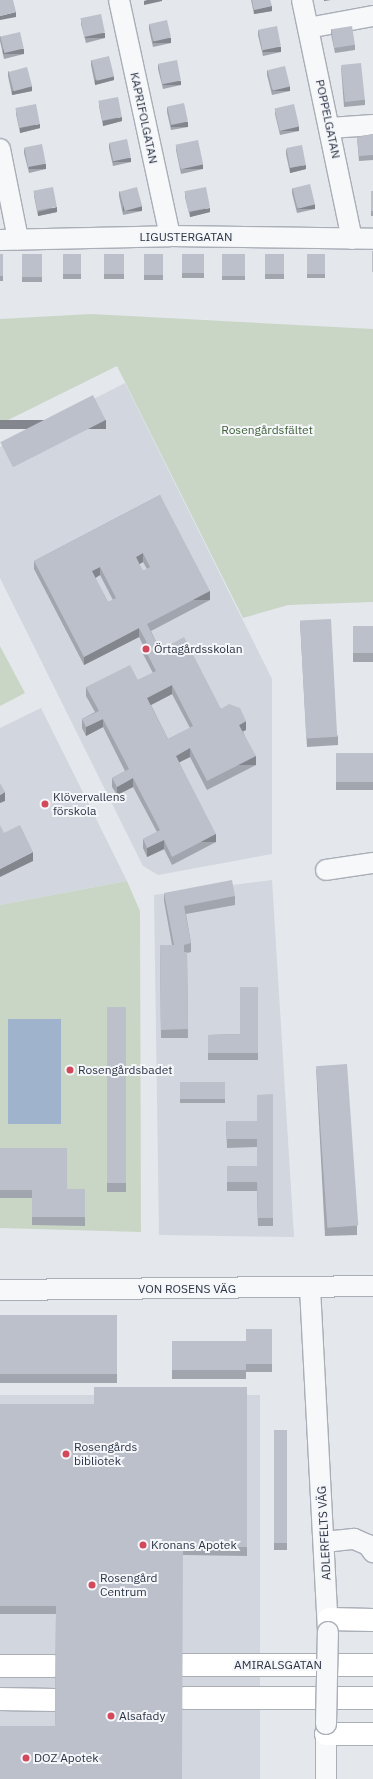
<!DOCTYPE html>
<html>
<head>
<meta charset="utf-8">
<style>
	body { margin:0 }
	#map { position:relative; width:373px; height:1779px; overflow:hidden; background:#e4e7ec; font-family:"IBM Plex Sans",sans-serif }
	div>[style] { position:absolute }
	.built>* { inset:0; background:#d2d6de; transform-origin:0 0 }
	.green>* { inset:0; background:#c9d6c5 }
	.water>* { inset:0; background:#9fb4cc; transform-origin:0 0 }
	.roads { filter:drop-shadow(1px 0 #a9aeb7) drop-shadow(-1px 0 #a9aeb7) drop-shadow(0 1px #a9aeb7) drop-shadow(0 -1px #a9aeb7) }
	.minor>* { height:20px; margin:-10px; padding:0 10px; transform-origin:10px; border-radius:10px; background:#f7f8fa }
	.major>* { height:22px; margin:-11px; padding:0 11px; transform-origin:11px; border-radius:11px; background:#fff }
	.bridges { filter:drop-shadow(1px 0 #a9aeb7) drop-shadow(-1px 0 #a9aeb7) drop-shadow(0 1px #a9aeb7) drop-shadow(0 -1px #a9aeb7) }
	.minor-bridge>* { height:20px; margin:-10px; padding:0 10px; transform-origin:10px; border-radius:10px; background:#f7f8fa }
	.wall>* { inset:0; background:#a1a5ae; transform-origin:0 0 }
	.shaded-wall>* { inset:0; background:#83868d; transform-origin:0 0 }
	.building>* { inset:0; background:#bbc0ca; transform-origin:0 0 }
	.dots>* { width:11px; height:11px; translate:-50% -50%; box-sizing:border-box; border:2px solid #f4f6f9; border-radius:50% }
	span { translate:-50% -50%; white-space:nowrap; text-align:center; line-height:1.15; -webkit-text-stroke:4px #f4f6f9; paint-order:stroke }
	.street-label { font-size:12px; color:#2b3445 }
	.park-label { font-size:12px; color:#3f6138 }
	.poi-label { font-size:12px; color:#2b3445 }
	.left { translate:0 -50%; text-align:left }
</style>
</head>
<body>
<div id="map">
	<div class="built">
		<i style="clip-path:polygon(125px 383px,272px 679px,272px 854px,158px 875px,143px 866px,0 578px,0 447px)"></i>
		<i style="clip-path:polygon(41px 708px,127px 881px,0 905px,0 728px)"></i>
		<i style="clip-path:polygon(272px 880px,294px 1237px,159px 1235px,154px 895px)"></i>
		<i style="left:260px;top:1395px;width:384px;height:260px;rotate:90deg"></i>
	</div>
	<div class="green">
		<i style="clip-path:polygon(91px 314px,373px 329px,373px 602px,288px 605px,243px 618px,117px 366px,0 424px,0 319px)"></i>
		<i style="clip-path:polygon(0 646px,25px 693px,0 706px)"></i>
		<i style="clip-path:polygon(127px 881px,140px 911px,141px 1232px,0 1228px,0 905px)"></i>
	</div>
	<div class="water">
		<i style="left:8px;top:1019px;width:53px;height:105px"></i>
	</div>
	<div class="roads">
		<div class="minor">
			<i style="left:119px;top:0;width:241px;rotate:77.8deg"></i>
			<i style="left:302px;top:0;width:244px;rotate:78.2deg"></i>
			<i style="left:308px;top:28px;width:66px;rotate:-10.5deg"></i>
			<i style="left:330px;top:128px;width:43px;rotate:-4deg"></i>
			<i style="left:0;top:149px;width:92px;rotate:78.7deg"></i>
			<i style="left:0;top:240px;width:170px;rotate:-1.3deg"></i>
			<i style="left:170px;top:236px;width:203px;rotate:0.8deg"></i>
			<i style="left:326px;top:870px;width:48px;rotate:-8.5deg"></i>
			<i style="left:310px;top:1288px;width:344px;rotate:87deg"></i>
			<i style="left:0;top:1290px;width:373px;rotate:-0.6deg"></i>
			<i style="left:324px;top:1542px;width:30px;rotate:-6deg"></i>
			<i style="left:354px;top:1539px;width:15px;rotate:23deg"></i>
			<i style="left:368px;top:1545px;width:9px;rotate:54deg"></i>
			<i style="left:326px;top:1724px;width:55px;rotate:90deg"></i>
		</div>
		<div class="major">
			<i style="left:329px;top:1619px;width:44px;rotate:1.3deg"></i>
			<i style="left:184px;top:1665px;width:189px"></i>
			<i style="left:0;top:1666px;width:53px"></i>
			<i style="left:185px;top:1698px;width:188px"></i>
			<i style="left:0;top:1699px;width:54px;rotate:1.1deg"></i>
			<i style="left:326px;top:1734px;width:47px"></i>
		</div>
	</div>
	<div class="bridges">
		<div class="minor-bridge">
			<i style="left:326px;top:1724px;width:92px;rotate:-88.8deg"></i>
		</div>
	</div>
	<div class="wall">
		<i style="clip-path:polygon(251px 0,270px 0,272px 11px,254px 14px)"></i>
		<i style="clip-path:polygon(81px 19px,105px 38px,86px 43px,81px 24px)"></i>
		<i style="clip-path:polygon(149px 24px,171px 43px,153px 47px,149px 29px)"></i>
		<i style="clip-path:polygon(331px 29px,355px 45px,355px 50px,335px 53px,331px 34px)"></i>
		<i style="clip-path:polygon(258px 30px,281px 52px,263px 56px,258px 35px)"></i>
		<i style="clip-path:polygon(0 36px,24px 54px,4px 59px,0 41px)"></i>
		<i style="clip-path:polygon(91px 60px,114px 80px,95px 85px,91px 65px)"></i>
		<i style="clip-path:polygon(158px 64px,181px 85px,163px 89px,158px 69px)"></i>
		<i style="clip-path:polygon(341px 67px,365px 100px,365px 105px,344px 107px)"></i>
		<i style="clip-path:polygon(267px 70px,290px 91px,272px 95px,267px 75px)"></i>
		<i style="clip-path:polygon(8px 71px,32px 91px,12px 95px,8px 76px)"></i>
		<i style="clip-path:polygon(99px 102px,122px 121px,103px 126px,99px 106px)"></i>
		<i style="clip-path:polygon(167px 107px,188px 127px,171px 130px,167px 112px)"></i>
		<i style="clip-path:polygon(16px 109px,40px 128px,20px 133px,16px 114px)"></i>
		<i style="clip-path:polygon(275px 109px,299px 131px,280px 135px,275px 114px)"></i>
		<i style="clip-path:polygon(373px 134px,373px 160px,359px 161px,357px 137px)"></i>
		<i style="clip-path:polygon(109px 143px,131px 162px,113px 166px,109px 148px)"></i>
		<i style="clip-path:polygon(176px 145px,203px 169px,181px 174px,176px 150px)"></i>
		<i style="clip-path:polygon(24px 148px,46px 169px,29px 173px,24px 153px)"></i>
		<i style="clip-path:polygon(286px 149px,306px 169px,290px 173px,286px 154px)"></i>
		<i style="clip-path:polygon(292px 188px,315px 209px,297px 213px,292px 193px)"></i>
		<i style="clip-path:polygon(119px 191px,142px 211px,123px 215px,119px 196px)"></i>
		<i style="left:371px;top:191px;width:2px;height:25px"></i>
		<i style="clip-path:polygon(34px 192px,57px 212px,38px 216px,34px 196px)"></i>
		<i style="clip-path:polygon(185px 192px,210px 212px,190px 217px,185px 197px)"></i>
		<i style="left:0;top:254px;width:3px;height:27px"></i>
		<i style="left:22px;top:254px;width:20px;height:28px"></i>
		<i style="left:63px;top:254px;width:18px;height:25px"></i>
		<i style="left:104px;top:254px;width:20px;height:25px"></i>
		<i style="left:144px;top:254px;width:19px;height:26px"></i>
		<i style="left:182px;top:254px;width:22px;height:24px"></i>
		<i style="left:222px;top:254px;width:23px;height:26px"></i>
		<i style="left:265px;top:254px;width:19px;height:25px"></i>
		<i style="left:307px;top:254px;width:18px;height:24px"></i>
		<i style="clip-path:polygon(evenodd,160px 495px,210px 600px,151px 631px,160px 650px,221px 709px,246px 730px,243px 731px,256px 765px,207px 790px,190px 757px,179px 762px,216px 842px,172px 865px,164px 849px,147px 857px,143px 848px,143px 839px,157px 832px,133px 787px,117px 795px,112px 787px,112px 778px,125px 771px,103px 727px,86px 736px,82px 728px,82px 719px,95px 712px,86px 696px,86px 687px,138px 680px,153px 673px,143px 654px,143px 645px,139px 637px,84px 665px,34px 569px,34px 561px,160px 495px,143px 562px,147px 569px,143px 571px,139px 564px,143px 562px,160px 495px,100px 575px,113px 600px,108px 602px,95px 578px,100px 575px,160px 495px,172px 694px,190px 728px,168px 739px,151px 705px,172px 694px)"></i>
		<i style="clip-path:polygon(300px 621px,338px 737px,338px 745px,307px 747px)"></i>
		<i style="left:373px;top:626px;width:36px;height:20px;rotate:90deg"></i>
		<i style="left:373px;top:753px;width:37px;height:37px;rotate:90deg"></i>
		<i style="clip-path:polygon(164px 893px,235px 896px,235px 905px,186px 914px,191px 943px,191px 952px,187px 953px,188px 1038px,161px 1038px,160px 945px,172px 945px,164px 901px)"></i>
		<i style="clip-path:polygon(258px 987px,258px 1060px,208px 1060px,208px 1035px,240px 1034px)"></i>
		<i style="left:107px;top:1007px;width:19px;height:185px"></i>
		<i style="clip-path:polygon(316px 1066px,357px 1226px,357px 1235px,325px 1236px)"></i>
		<i style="left:180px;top:1082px;width:45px;height:21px"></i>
		<i style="clip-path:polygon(273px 1094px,273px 1226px,258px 1226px,257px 1191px,227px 1191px,227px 1166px,257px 1166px,257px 1147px,227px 1148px,226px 1121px,257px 1121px)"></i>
		<i style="clip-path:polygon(0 1148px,67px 1189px,85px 1189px,85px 1226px,32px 1225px,32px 1198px,0 1198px)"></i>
		<i style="left:0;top:1315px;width:117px;height:68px"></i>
		<i style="clip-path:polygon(272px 1329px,272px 1372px,246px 1372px,246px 1379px,172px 1379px,172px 1341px,246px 1341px)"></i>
		<i style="clip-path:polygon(247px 1387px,247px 1556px,183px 1555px,55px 1726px,56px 1614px,0 1614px,0 1404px,94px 1404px)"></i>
		<i style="left:274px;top:1430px;width:13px;height:120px"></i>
	</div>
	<div class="shaded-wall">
		<i style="clip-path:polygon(147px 0,162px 0,162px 1px,144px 5px,144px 1px)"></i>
		<i style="clip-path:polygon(324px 0,331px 0,324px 1px)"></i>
		<i style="clip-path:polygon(272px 6px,272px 11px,254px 14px,254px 10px)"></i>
		<i style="clip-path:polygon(16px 12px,16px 17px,0 20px,0 16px)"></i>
		<i style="left:105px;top:33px;width:5px;height:20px;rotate:90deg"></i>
		<i style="left:171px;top:38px;width:5px;height:18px;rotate:90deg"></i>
		<i style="left:281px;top:47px;width:5px;height:18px;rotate:90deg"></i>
		<i style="left:24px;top:49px;width:5px;height:21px;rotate:90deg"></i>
		<i style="clip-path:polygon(114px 76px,114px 80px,95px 85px,95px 80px)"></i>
		<i style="left:181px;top:81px;width:4px;height:18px;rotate:90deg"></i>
		<i style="clip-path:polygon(32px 86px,32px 91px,12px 95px,12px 91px)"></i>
		<i style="left:290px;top:86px;width:5px;height:18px;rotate:90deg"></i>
		<i style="clip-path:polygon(122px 117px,122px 121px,103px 126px,103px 121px)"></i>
		<i style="left:188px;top:122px;width:5px;height:17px;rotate:90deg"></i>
		<i style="clip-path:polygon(40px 124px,40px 128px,20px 133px,20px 128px)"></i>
		<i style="left:299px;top:126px;width:5px;height:19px;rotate:90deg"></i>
		<i style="left:131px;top:158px;width:4px;height:18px;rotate:90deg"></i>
		<i style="left:46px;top:164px;width:5px;height:17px;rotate:90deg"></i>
		<i style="left:203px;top:164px;width:5px;height:23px;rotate:90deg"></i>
		<i style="clip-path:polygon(306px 165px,306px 169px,290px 173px,290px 168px)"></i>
		<i style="left:315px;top:204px;width:5px;height:18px;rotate:90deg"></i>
		<i style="left:142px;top:206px;width:5px;height:19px;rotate:90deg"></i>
		<i style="clip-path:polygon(57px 207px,57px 212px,38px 216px,38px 212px)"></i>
		<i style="clip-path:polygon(210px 208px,210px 212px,190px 217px,190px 212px)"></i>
		<i style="left:106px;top:420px;width:9px;height:119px;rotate:90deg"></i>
		<i style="clip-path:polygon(143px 553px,143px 562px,136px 566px,136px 557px)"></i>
		<i style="clip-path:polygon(100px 567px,100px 575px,92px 580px,92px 571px)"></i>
		<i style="left:210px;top:591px;width:9px;height:71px;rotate:90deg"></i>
		<i style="clip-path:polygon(139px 628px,139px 637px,84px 665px,84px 657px)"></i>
		<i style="clip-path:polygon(172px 685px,172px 694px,147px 707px,147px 698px)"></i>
		<i style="clip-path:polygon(103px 719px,103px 727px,86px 736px,86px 727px)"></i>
		<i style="clip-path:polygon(246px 721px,246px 730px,239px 733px,239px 725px)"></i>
		<i style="clip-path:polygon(190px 748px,190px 757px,176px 764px,176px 756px)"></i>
		<i style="left:256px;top:756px;width:9px;height:55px;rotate:90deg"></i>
		<i style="clip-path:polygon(133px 778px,133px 787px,117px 795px,117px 787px)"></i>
		<i style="clip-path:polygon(5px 792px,5px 801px,0 803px,0 795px)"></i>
		<i style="left:216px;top:834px;width:8px;height:50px;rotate:90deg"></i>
		<i style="clip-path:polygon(164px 840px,164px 849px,147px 857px,147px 848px)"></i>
		<i style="clip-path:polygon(33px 852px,33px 861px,0 877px,0 869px)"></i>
	</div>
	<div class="building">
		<i style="clip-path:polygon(0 0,13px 0,16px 12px,0 16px)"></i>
		<i style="clip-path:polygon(252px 0,270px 0,272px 6px,254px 10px)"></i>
		<i style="left:101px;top:14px;width:19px;height:21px;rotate:78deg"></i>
		<i style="left:167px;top:20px;width:18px;height:18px;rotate:77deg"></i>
		<i style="left:277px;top:26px;width:21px;height:19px;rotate:79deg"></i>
		<i style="left:352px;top:26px;width:19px;height:21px;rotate:81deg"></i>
		<i style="left:20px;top:32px;width:17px;height:20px;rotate:77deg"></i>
		<i style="left:109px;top:56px;width:21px;height:18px;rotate:76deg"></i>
		<i style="left:177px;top:60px;width:21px;height:19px;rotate:79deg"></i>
		<i style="left:361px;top:63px;width:37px;height:20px;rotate:84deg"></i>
		<i style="left:285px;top:66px;width:21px;height:18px;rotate:76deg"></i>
		<i style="left:27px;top:67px;width:20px;height:19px;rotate:75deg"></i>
		<i style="left:118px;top:97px;width:20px;height:20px;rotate:79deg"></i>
		<i style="left:184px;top:103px;width:19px;height:17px;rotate:78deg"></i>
		<i style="left:36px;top:104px;width:20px;height:21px;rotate:79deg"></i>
		<i style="left:294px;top:104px;width:23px;height:20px;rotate:77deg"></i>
		<i style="clip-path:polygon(373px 134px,373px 155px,359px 156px,357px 137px)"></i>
		<i style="left:127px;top:139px;width:19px;height:18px;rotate:78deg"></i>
		<i style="left:198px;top:140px;width:25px;height:23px;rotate:78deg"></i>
		<i style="left:42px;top:144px;width:20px;height:18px;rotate:79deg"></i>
		<i style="left:302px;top:145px;width:20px;height:16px;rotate:79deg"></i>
		<i style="left:310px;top:184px;width:21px;height:18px;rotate:76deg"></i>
		<i style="left:53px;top:187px;width:20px;height:20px;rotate:79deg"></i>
		<i style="left:137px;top:187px;width:20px;height:18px;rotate:75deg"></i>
		<i style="left:206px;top:187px;width:21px;height:22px;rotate:79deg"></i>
		<i style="left:371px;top:191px;width:2px;height:20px"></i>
		<i style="left:372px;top:251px;width:1px;height:21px"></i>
		<i style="left:0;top:254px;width:3px;height:22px"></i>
		<i style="left:22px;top:254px;width:20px;height:23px"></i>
		<i style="left:63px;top:254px;width:18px;height:20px"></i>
		<i style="left:104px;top:254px;width:20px;height:20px"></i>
		<i style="left:144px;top:254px;width:19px;height:21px"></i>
		<i style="left:182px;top:254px;width:22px;height:19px"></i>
		<i style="left:222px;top:254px;width:23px;height:22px"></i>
		<i style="left:265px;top:254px;width:19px;height:20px"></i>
		<i style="left:307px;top:254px;width:18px;height:20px"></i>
		<i style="left:93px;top:395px;width:28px;height:104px;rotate:63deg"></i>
		<i style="clip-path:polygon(evenodd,160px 495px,210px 591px,147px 624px,160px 650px,184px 637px,221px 709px,229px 704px,240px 708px,246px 721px,239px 725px,256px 756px,207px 781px,190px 748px,176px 756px,216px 834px,172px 857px,164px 840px,147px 848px,143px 839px,160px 830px,133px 778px,117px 787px,112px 778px,129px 769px,103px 719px,86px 727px,82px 719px,99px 711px,86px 687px,130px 665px,138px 680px,156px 671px,143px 645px,147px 643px,139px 628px,84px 657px,34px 561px,160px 495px,143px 553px,150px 567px,143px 571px,136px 557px,143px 553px,160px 495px,100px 567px,116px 598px,108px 602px,92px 571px,100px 567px,160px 495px,172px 685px,193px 726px,168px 739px,147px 698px,172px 685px)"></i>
		<i style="left:331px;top:619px;width:118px;height:31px;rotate:87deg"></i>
		<i style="left:373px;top:626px;width:27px;height:20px;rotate:90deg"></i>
		<i style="left:373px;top:753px;width:29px;height:37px;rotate:90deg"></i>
		<i style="clip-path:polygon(0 783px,5px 792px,0 795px)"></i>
		<i style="clip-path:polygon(0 825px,4px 833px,20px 825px,33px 852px,0 869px)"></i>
		<i style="clip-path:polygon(232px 880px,235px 896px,184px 906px,191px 943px,184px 945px,184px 952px,187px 952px,188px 1029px,161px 1030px,160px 945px,174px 945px,164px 893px)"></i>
		<i style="clip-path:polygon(240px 987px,258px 987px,258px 1053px,208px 1053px,208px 1035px,240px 1034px)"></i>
		<i style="left:107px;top:1007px;width:19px;height:176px"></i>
		<i style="left:347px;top:1064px;width:162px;height:31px;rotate:86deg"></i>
		<i style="left:180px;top:1082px;width:45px;height:17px"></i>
		<i style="clip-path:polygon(273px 1094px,273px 1218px,258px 1218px,257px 1182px,227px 1182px,227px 1166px,257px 1166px,257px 1139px,227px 1139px,226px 1121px,257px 1121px,257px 1095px)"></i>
		<i style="clip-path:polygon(0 1148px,67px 1148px,67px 1189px,85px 1189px,85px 1217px,32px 1217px,32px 1190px,0 1190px)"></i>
		<i style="left:0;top:1315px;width:117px;height:59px"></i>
		<i style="clip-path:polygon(246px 1329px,272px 1329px,272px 1364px,246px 1364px,246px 1370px,172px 1370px,172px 1341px,246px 1341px)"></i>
		<i style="clip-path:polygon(94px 1387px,247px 1387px,247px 1547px,183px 1547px,182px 1779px,0 1779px,0 1726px,55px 1726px,56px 1606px,0 1606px,0 1404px,94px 1404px)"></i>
		<i style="left:274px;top:1430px;width:13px;height:113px"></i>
	</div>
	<div class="dots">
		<i style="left:146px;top:649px;background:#d1495b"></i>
		<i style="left:45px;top:804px;background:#d1495b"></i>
		<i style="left:70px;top:1070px;background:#d1495b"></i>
		<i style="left:66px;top:1454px;background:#d1495b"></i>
		<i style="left:143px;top:1545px;background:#d1495b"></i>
		<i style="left:92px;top:1585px;background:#d1495b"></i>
		<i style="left:111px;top:1716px;background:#d1495b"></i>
		<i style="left:26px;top:1758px;background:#d1495b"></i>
	</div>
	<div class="street-label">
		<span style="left:144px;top:118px;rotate:78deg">KAPRIFOLGATAN</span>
		<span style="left:328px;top:119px;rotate:78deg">POPPELGATAN</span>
		<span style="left:186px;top:237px">LIGUSTERGATAN</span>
		<span style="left:187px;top:1289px">VON ROSENS VÄG</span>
		<span style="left:324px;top:1533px;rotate:-93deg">ADLERFELTS VÄG</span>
		<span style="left:278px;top:1665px">AMIRALSGATAN</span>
	</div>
	<div class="park-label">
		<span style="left:267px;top:430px">Rosengårdsfältet</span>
	</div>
	<div class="poi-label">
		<span class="left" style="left:154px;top:649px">Örtagårdsskolan</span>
		<span class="left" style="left:53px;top:804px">Klövervallens<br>förskola</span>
		<span class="left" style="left:78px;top:1070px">Rosengårdsbadet</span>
		<span class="left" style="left:74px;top:1454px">Rosengårds<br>bibliotek</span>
		<span class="left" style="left:151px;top:1545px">Kronans Apotek</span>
		<span class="left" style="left:100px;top:1585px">Rosengård<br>Centrum</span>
		<span class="left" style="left:119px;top:1716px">Alsafady</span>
		<span class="left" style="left:34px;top:1758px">DOZ Apotek</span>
	</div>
</div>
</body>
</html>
